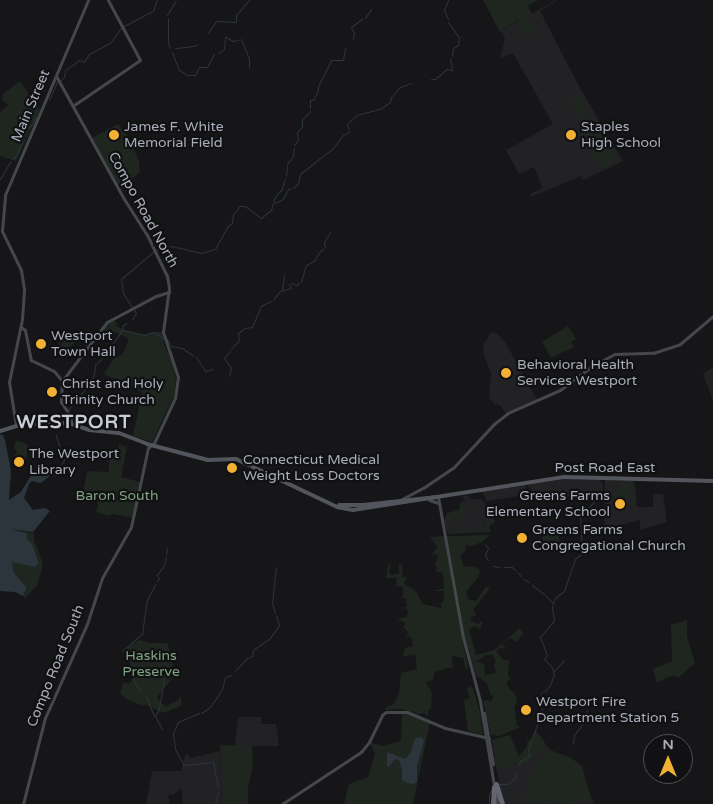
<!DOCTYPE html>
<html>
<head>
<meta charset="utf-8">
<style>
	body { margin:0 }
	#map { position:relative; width:713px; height:804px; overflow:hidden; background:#161618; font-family:"Varela Round",sans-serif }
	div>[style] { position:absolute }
	.built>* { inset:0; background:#222225 }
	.green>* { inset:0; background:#1e261f; transform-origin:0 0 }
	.water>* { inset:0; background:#2c353c }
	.stream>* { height:1px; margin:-0.5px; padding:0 0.5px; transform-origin:0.5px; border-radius:0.5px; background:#2c353c }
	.secondary>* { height:3px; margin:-1.5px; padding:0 1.5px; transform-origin:1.5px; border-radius:1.5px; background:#45474d }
	.primary>* { height:4px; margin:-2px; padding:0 2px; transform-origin:2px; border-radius:2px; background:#53555c }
	.highway>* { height:5px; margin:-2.5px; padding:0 2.5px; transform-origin:2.5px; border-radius:2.5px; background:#63666e }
	.dots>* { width:14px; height:14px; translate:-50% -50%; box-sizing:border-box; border:2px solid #111113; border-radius:50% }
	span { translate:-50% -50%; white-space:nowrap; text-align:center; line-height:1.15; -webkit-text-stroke:4.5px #111113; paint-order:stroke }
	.street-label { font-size:14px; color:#a8adb8 }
	.poi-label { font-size:14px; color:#a8adb8 }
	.left { translate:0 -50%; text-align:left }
	.right { translate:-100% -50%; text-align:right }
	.park-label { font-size:14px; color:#7fa381 }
	.district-label { font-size:19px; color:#c9ccd4; font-weight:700; letter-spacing:1px }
	.north { position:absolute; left:643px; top:734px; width:50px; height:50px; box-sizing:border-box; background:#111113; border:1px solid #4d4f55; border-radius:50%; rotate:0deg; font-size:14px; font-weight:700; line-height:20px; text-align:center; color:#a8adb8 }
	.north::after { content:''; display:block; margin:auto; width:18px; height:22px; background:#f2b134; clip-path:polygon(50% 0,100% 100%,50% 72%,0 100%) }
</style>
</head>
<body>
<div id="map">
	<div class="built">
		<i style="clip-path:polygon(556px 0,558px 0,540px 11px,580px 88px,623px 161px,583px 180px,581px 176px,531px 197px,530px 194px,543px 188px,534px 167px,519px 174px,506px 150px,553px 124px,513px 53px,500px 59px,505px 39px,501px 31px)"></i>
		<i style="clip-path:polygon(491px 332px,498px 334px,505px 342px,537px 399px,506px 414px,501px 406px,494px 404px,489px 397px,491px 374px,483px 352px,484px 344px)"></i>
		<i style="clip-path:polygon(713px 367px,713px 400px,703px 374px)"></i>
		<i style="clip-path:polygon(565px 478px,600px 479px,603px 486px,603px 498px,555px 496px,533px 492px,533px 494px,487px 501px,482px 491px,525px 484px,527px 490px,532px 492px,527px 484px)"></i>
		<i style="clip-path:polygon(605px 480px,634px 481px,637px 507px,653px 507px,653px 494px,663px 494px,667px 522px,640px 530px,640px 520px,604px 529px)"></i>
		<i style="clip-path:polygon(469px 495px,470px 499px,481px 499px,486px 504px,489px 510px,484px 526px,480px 531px,450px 532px,449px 526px,453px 519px,466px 506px,463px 496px)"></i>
		<i style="clip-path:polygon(238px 717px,261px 717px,261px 724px,276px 724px,279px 746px,235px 746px)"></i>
		<i style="clip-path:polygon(536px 730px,550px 750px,571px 758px,582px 766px,589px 792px,594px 804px,504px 804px,496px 768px,520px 761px)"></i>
		<i style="clip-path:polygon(220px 751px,222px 804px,183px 804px,181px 788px,173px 795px,168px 795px,170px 804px,146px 804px,152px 771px,181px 771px,186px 753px,191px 758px)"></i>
	</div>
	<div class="green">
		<i style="clip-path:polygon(483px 0,538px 0,528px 6px,532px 14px,528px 16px,536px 32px,526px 36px,518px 20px,500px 32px)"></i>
		<i style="clip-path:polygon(20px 81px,40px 110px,16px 161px,0 156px,0 112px,9px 105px,2px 100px,3px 94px)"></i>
		<i style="left:579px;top:96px;width:21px;height:10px;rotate:61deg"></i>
		<i style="left:597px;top:121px;width:44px;height:19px;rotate:62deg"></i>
		<i style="clip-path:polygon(118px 124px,127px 135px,139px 161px,140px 172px,120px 190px,92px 138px)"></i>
		<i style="clip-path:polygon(113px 318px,117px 324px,116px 326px,122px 329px,144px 335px,152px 332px,162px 332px,164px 344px,173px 363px,176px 379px,174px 396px,152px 442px,133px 436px,142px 392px,104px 374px,114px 358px,122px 355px,129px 339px,115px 332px,108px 340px,98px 334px)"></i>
		<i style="clip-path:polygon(568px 326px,576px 339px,571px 342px,574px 347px,551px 358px,542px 342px)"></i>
		<i style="clip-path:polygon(58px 332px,78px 336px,69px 355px,60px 352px)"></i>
		<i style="clip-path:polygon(16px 440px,28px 445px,26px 460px,14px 456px,17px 452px,14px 447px)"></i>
		<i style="clip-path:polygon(119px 444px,127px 447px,121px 477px,140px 482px,134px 518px,112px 514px,110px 516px,96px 512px,98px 507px,97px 496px,83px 494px,87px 471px,109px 472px,109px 457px,117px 457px)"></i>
		<i style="clip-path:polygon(618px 483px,634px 483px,631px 499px,619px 500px)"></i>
		<i style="clip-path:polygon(464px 501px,466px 506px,463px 514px,456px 519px,453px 519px,449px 526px,450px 531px,480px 531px,482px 526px,485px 526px,485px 512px,488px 509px,495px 522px,489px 526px,491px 532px,448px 534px,444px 521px,447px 513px,459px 510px,461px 502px)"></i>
		<i style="clip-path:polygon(558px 528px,560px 544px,544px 543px,542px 538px,545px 530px)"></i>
		<i style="clip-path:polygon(11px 529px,34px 533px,34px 540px,42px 561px,42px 568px,37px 586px,25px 598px,23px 596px,27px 590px,14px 573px,12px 562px,34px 567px,39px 564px,26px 538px,28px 535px)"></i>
		<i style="clip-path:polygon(evenodd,490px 535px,482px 542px,471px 546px,466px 545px,465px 552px,460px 555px,464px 567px,473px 566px,480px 570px,479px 576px,466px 592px,468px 599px,476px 601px,486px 587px,490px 588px,473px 610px,477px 615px,471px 617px,471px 621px,478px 624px,481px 621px,483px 622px,480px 629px,474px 626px,469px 630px,476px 655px,494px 650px,520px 628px,523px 633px,517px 642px,510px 638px,502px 644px,506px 649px,500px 648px,496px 651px,503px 660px,509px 660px,508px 675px,511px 681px,507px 680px,507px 684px,510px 690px,515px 693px,517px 702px,514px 708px,516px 713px,515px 718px,517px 722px,516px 725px,520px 727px,500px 736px,491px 735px,483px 701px,488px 700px,491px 702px,494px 696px,491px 695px,487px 684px,479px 677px,476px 677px,464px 633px,447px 536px,490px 535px,486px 655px,493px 655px,496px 662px,494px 664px,496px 673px,485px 675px,484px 664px,477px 661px,486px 655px)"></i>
		<i style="clip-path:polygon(444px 536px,468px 667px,466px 671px,463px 658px,452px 656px,453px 668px,447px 668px,435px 672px,433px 680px,426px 682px,432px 693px,431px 708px,428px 711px,428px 716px,424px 713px,419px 714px,401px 709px,386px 710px,384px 708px,394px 704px,399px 694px,401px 673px,417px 669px,415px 654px,403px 657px,405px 648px,413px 646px,412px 639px,409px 636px,406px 637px,408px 632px,403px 627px,406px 623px,397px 619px,406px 617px,408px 613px,407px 609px,400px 608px,407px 607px,406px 598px,398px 598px,403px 597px,403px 587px,396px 586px,397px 578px,386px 578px,388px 565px,391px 563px,389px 572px,391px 575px,399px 573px,399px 564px,402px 565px,403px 577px,407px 577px,404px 583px,406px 585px,415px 590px,423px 604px,441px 608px,441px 603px,444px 601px,444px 591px,433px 591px,444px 588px,443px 576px,442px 572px,436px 572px,437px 567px,435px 565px,438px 555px,431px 554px,438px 548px,430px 537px)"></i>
		<i style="clip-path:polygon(687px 620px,687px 636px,695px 663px,678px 678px,676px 676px,667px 677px,657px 683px,653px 669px,672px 661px,671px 625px)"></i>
		<i style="clip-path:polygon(139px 640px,150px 643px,167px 643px,173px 659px,171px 680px,157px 697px,161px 703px,167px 706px,178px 700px,181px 696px,181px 706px,163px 713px,145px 704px,143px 706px,124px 698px,125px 696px,120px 695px,123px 682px,129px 684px,132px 680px,130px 663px,122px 650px)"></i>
		<i style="clip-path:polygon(472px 686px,480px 712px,483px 735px,468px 731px,464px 700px,470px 698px,467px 689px)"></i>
		<i style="clip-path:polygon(402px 711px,430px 722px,413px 804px,344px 804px,349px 784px,368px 777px,375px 753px,369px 742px,382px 746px,401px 741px)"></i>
		<i style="clip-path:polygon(536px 730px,546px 745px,542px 752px,537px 753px,531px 761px,524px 764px,518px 766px,516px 763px,507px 768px,496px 768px,492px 740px,510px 735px,519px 756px,526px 748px,528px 743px,526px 741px,532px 740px)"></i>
		<i style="clip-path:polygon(220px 745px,252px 746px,253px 764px,248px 788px,248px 804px,222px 804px)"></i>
		<i style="clip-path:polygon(550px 750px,571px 758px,582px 766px,591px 798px,577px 804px,564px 804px,557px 800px,550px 804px,526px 803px,525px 795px,534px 766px)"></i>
	</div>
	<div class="water">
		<i style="clip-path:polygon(0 434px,3px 435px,5px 440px,11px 471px,9px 500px,21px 492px,33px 472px,62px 466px,57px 476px,51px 475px,41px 483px,32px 481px,29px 484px,24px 498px,33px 510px,45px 508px,50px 511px,33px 532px,11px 529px,28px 534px,26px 538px,32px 544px,39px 564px,34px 567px,12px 562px,14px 573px,27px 588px,23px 596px,15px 592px,0 591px)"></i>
		<i style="clip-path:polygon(422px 737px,424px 741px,417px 766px,417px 782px,414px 784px,407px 783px,402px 780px,402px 769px,399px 760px,395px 759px,389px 767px,387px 766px,387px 752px,405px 759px,411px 752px,415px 738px)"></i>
	</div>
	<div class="stream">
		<i style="left:147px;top:14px;width:7px;rotate:-27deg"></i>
		<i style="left:153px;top:11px;width:12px;rotate:-70deg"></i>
		<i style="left:167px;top:15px;width:17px;rotate:-59deg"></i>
		<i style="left:168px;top:18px;width:25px;rotate:90deg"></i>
		<i style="left:168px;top:43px;width:5px;rotate:68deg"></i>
		<i style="left:365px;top:18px;width:11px;rotate:-56deg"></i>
		<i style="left:448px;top:19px;width:10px;rotate:-114deg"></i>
		<i style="left:444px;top:10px;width:11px;rotate:-68deg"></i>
		<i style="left:448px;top:22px;width:19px;rotate:55deg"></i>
		<i style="left:459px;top:38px;width:7px;rotate:98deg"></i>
		<i style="left:458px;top:45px;width:6px;rotate:149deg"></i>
		<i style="left:453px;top:48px;width:8px;rotate:97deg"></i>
		<i style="left:124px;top:26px;width:24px;rotate:-28deg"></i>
		<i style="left:208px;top:33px;width:14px;rotate:-56deg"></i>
		<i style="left:216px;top:21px;width:20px;rotate:3deg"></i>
		<i style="left:236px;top:22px;width:7px;rotate:-90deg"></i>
		<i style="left:236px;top:15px;width:20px;rotate:-49deg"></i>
		<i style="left:226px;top:37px;width:8px;rotate:30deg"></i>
		<i style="left:233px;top:41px;width:5px;rotate:-11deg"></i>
		<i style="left:241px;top:39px;width:22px;rotate:68deg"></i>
		<i style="left:249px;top:59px;width:8px;rotate:90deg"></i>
		<i style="left:353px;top:39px;width:6px;rotate:-81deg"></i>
		<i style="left:354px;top:33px;width:7px;rotate:-117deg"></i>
		<i style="left:351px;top:27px;width:14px;rotate:-36deg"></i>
		<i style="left:187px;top:47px;width:10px;rotate:-11deg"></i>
		<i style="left:175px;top:48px;width:11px;rotate:-5deg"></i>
		<i style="left:172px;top:52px;width:19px;rotate:69deg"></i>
		<i style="left:179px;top:70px;width:9px;rotate:32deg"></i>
		<i style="left:187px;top:75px;width:8px"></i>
		<i style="left:195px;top:75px;width:9px;rotate:-63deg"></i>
		<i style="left:199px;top:67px;width:8px"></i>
		<i style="left:207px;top:67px;width:15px;rotate:-62deg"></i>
		<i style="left:218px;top:53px;width:7px;rotate:-34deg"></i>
		<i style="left:224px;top:49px;width:12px;rotate:-85deg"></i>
		<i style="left:431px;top:79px;width:4px"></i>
		<i style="left:435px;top:79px;width:16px;rotate:-40deg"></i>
		<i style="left:447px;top:69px;width:5px;rotate:11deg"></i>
		<i style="left:452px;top:70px;width:12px;rotate:-99deg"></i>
		<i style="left:60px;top:81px;width:6px;rotate:-45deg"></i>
		<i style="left:64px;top:77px;width:7px;rotate:-82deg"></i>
		<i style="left:65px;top:70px;width:11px;rotate:-34deg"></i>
		<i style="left:74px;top:64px;width:6px;rotate:-39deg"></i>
		<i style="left:79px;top:60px;width:5px;rotate:22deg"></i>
		<i style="left:84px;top:62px;width:9px;rotate:-58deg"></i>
		<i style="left:89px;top:54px;width:24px;rotate:-28deg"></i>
		<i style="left:110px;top:43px;width:19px;rotate:-54deg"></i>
		<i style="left:49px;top:100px;width:20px;rotate:-66deg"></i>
		<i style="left:310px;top:108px;width:8px;rotate:-90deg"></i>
		<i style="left:310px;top:100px;width:3px"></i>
		<i style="left:313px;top:100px;width:11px;rotate:-63deg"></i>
		<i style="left:318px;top:90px;width:4px;rotate:-90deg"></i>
		<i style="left:318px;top:86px;width:29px;rotate:-63deg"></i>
		<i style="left:331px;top:60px;width:12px"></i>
		<i style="left:343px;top:60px;width:12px;rotate:-81deg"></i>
		<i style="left:294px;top:145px;width:6px;rotate:-51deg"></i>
		<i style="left:298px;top:140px;width:8px;rotate:-97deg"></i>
		<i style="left:297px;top:132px;width:7px;rotate:-45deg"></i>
		<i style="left:302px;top:127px;width:7px;rotate:-90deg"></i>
		<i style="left:302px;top:120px;width:12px;rotate:-48deg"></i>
		<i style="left:17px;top:154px;width:28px;rotate:-71deg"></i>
		<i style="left:26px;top:128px;width:5px;rotate:-22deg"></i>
		<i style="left:31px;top:126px;width:10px;rotate:-61deg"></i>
		<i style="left:12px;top:159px;width:6px;rotate:-39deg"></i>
		<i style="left:287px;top:164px;width:10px;rotate:-53deg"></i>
		<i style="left:293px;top:156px;width:8px;rotate:-83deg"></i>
		<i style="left:286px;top:176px;width:10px;rotate:-84deg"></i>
		<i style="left:0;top:179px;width:21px;rotate:-59deg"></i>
		<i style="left:293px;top:188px;width:6px;rotate:-39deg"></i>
		<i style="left:298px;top:184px;width:10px;rotate:-79deg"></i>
		<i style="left:300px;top:174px;width:42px;rotate:-38.2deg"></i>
		<i style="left:333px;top:148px;width:16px;rotate:-52deg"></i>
		<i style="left:343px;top:135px;width:7px;rotate:-27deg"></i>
		<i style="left:349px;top:132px;width:8px;rotate:-104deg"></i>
		<i style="left:347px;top:124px;width:13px;rotate:-42deg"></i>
		<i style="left:357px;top:115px;width:24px;rotate:-15deg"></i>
		<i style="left:380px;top:109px;width:12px;rotate:-35deg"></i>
		<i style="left:390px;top:102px;width:5px;rotate:-79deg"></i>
		<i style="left:391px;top:97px;width:13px;rotate:-48deg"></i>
		<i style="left:400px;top:87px;width:12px;rotate:-20deg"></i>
		<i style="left:275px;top:203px;width:9px;rotate:-27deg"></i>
		<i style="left:283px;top:199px;width:11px;rotate:-63deg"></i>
		<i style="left:288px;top:189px;width:2px"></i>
		<i style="left:325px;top:247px;width:5px;rotate:-101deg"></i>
		<i style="left:324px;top:242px;width:12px;rotate:-59deg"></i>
		<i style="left:157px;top:250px;width:15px;rotate:-16deg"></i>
		<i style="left:171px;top:246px;width:31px;rotate:13deg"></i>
		<i style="left:201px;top:253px;width:15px;rotate:-16deg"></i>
		<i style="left:215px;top:249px;width:25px;rotate:-61deg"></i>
		<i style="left:227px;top:227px;width:6px;rotate:-39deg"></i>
		<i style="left:232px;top:223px;width:9px;rotate:-84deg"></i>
		<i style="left:233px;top:214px;width:11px;rotate:-49deg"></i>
		<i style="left:240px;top:206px;width:5px"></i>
		<i style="left:245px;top:206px;width:20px;rotate:37deg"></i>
		<i style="left:261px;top:218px;width:13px;rotate:-39deg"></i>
		<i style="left:271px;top:210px;width:14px;rotate:-73deg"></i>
		<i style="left:275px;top:197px;width:11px;rotate:-49deg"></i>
		<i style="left:282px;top:189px;width:11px;rotate:-75deg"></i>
		<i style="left:301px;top:282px;width:18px;rotate:-74deg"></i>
		<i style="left:306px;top:265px;width:9px;rotate:-27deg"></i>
		<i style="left:314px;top:261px;width:12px;rotate:-59deg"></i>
		<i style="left:320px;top:251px;width:4px;rotate:-34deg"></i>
		<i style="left:291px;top:283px;width:5px;rotate:22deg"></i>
		<i style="left:296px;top:285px;width:4px;rotate:-34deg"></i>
		<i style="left:282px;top:290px;width:15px;rotate:-82deg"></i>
		<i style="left:273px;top:300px;width:11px;rotate:-52deg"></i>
		<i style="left:280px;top:291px;width:11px;rotate:-15deg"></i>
		<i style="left:291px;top:288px;width:4px;rotate:-117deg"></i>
		<i style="left:132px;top:307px;width:17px;rotate:-123deg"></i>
		<i style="left:123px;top:293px;width:14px;rotate:-98deg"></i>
		<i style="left:121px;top:279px;width:42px;rotate:-40.2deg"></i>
		<i style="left:132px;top:319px;width:7px;rotate:-56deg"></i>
		<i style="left:136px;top:313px;width:6px;rotate:-121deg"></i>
		<i style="left:123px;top:330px;width:22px;rotate:13deg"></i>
		<i style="left:144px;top:335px;width:10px;rotate:-17deg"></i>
		<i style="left:154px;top:332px;width:11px;rotate:34deg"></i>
		<i style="left:167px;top:339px;width:8px;rotate:60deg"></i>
		<i style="left:171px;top:346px;width:11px;rotate:10deg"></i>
		<i style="left:182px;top:348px;width:14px;rotate:34deg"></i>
		<i style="left:110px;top:347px;width:19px;rotate:-54deg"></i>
		<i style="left:121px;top:332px;width:7px;rotate:-74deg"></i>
		<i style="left:123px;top:325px;width:4px;rotate:-27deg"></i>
		<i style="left:231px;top:349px;width:12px;rotate:-48deg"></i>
		<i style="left:239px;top:340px;width:7px;rotate:-98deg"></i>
		<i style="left:238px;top:333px;width:9px;rotate:-36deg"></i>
		<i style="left:245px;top:328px;width:7px;rotate:-8deg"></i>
		<i style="left:252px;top:327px;width:23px;rotate:-67deg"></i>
		<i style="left:261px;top:306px;width:11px;rotate:-27deg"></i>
		<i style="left:196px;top:357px;width:17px;rotate:57deg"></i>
		<i style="left:205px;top:371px;width:8px;rotate:-14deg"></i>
		<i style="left:229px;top:376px;width:8px;rotate:-76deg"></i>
		<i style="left:231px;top:368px;width:12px;rotate:-125deg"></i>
		<i style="left:224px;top:358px;width:9px;rotate:-49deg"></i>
		<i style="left:68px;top:410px;width:33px;rotate:-51deg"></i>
		<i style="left:89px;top:384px;width:10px;rotate:-61deg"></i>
		<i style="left:94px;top:375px;width:10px;rotate:-84deg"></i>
		<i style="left:95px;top:365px;width:13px;rotate:-45deg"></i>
		<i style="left:56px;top:435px;width:15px;rotate:74deg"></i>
		<i style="left:60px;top:449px;width:9px;rotate:41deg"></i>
		<i style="left:67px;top:455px;width:12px;rotate:121deg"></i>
		<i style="left:485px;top:544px;width:5px;rotate:53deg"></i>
		<i style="left:488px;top:548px;width:8px;rotate:113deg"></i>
		<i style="left:485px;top:555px;width:6px;rotate:59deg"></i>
		<i style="left:166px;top:555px;width:7px;rotate:-82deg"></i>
		<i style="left:493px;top:566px;width:7px;rotate:8deg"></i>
		<i style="left:504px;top:567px;width:8px"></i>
		<i style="left:512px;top:567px;width:4px;rotate:45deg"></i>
		<i style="left:517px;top:572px;width:6px;rotate:45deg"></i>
		<i style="left:523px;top:579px;width:7px;rotate:27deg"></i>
		<i style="left:157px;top:581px;width:3px;rotate:-45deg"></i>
		<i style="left:159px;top:579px;width:4px;rotate:-117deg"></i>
		<i style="left:157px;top:575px;width:12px;rotate:-55deg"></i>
		<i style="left:164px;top:565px;width:8px;rotate:-76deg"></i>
		<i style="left:532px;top:585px;width:15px;rotate:37deg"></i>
		<i style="left:545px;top:595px;width:11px;rotate:45deg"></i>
		<i style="left:275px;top:613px;width:9px;rotate:-108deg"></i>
		<i style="left:272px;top:604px;width:37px;rotate:-84deg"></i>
		<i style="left:130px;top:644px;width:16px;rotate:-40deg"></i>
		<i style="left:142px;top:634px;width:34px;rotate:-82deg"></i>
		<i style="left:147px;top:600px;width:18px;rotate:-63deg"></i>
		<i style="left:126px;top:648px;width:4px;rotate:-45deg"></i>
		<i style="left:127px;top:652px;width:6px;rotate:51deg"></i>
		<i style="left:134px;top:665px;width:16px;rotate:90deg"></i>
		<i style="left:134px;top:681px;width:12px;rotate:59deg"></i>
		<i style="left:235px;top:671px;width:16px;rotate:-47deg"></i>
		<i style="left:246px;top:659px;width:7px;rotate:-27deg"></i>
		<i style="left:252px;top:656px;width:6px;rotate:-81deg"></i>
		<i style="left:253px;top:650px;width:21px;rotate:-35deg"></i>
		<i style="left:270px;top:638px;width:16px;rotate:-55deg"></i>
		<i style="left:279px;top:625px;width:10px;rotate:-107deg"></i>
		<i style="left:553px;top:672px;width:16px;rotate:-47deg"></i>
		<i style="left:145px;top:695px;width:9px;rotate:63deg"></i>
		<i style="left:149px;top:704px;width:13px;rotate:67deg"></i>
		<i style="left:199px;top:713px;width:23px;rotate:157deg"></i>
		<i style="left:178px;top:722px;width:13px;rotate:113deg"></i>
		<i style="left:173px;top:734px;width:15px;rotate:82deg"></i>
		<i style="left:175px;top:749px;width:18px;rotate:61deg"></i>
		<i style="left:184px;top:765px;width:29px;rotate:-6deg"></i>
		<i style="left:213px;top:762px;width:26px;rotate:79deg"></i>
		<i style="left:201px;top:713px;width:9px;rotate:-32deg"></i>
		<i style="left:209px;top:708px;width:14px;rotate:-54deg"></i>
		<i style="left:217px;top:697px;width:9px;rotate:-58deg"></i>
		<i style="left:222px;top:689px;width:12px;rotate:-76deg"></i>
		<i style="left:225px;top:677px;width:7px;rotate:-16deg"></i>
		<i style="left:162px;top:729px;width:15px;rotate:-118deg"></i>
		<i style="left:155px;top:716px;width:8px;rotate:-60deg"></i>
		<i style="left:159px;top:709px;width:30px;rotate:-81deg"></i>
		<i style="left:573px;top:744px;width:9px;rotate:-84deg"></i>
		<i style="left:574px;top:735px;width:11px;rotate:-52deg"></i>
		<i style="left:581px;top:726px;width:17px;rotate:-69deg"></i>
		<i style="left:519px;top:765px;width:4px;rotate:-76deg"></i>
		<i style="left:520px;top:761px;width:11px;rotate:-27deg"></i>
		<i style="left:530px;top:756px;width:7px;rotate:-106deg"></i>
		<i style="left:528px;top:749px;width:40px;rotate:-69.8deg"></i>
		<i style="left:542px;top:711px;width:12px;rotate:-104deg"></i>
		<i style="left:539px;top:699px;width:8px;rotate:-67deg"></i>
		<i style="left:542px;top:692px;width:3px;rotate:-18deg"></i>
		<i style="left:545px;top:691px;width:8px;rotate:-50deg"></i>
		<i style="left:550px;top:685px;width:12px;rotate:-70deg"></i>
		<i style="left:554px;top:674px;width:7px;rotate:-106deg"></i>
		<i style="left:552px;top:667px;width:11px;rotate:-135deg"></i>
		<i style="left:544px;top:659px;width:5px;rotate:-53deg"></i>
		<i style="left:547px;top:655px;width:19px;rotate:-111deg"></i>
		<i style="left:540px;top:637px;width:21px;rotate:-49deg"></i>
		<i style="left:554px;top:621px;width:14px;rotate:-98deg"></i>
		<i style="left:552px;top:607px;width:9px;rotate:-72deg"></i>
		<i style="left:555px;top:598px;width:11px;rotate:-38deg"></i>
		<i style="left:564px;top:591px;width:34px;rotate:-71deg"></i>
		<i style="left:575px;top:559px;width:9px;rotate:-41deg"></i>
		<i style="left:582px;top:553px;width:41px;rotate:-92.8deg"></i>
		<i style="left:580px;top:512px;width:7px;rotate:-16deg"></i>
		<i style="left:587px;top:510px;width:11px;rotate:-52deg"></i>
		<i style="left:594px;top:501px;width:6px;rotate:-18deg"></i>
		<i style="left:498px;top:784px;width:10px"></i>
		<i style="left:508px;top:784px;width:9px;rotate:-41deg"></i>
		<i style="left:515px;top:778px;width:6px;rotate:-81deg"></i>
		<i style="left:215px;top:804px;width:12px;rotate:-76deg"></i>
		<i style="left:489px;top:804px;width:10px;rotate:-90deg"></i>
		<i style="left:489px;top:794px;width:6px;rotate:-59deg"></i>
	</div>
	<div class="secondary">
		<i style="left:74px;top:105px;width:80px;rotate:-34.3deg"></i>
		<i style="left:140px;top:60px;width:68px;rotate:-118.1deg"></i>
		<i style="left:21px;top:327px;width:5px;rotate:37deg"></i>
		<i style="left:25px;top:330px;width:31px;rotate:79deg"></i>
		<i style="left:31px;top:360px;width:25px;rotate:26deg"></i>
		<i style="left:54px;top:371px;width:13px;rotate:51deg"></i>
		<i style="left:62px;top:381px;width:21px;rotate:93deg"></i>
		<i style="left:61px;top:402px;width:18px;rotate:56deg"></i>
		<i style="left:71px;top:417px;width:7px;rotate:90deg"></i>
		<i style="left:62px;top:381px;width:74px;rotate:-52.7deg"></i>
		<i style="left:107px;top:322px;width:55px;rotate:-28deg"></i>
		<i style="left:156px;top:296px;width:14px;rotate:-17deg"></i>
		<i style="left:16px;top:426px;width:45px;rotate:-99deg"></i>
		<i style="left:9px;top:382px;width:64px;rotate:-78.3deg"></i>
		<i style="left:22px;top:319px;width:30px;rotate:-86deg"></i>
		<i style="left:24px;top:289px;width:19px;rotate:-99deg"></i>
		<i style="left:21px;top:270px;width:43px;rotate:-116deg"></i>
		<i style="left:2px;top:231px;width:36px;rotate:-85deg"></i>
		<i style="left:5px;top:195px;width:212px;rotate:-66.9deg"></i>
		<i style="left:438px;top:497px;width:142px;rotate:79.9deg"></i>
		<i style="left:463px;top:637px;width:66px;rotate:75.1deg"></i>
		<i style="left:480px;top:701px;width:86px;rotate:80.6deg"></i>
		<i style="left:402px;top:499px;width:27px;rotate:-28deg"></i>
		<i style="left:426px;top:486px;width:32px;rotate:-34deg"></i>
		<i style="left:453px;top:468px;width:60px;rotate:-47deg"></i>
		<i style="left:494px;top:424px;width:18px;rotate:-38deg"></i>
		<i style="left:508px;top:413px;width:57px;rotate:-23.9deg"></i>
		<i style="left:560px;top:390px;width:40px;rotate:-37deg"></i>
		<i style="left:592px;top:366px;width:26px;rotate:-28deg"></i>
		<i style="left:615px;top:354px;width:38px;rotate:-2deg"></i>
		<i style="left:653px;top:353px;width:28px;rotate:-18deg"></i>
		<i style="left:680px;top:344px;width:43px;rotate:-40.3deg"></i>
		<i style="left:429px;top:500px;width:9px;rotate:18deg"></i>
		<i style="left:484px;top:713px;width:52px;rotate:80deg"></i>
		<i style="left:496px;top:792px;width:12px;rotate:85deg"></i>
		<i style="left:23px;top:804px;width:89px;rotate:-75.7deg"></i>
		<i style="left:45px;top:718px;width:103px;rotate:-65.9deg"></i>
		<i style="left:87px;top:624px;width:48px;rotate:-71.9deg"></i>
		<i style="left:102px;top:578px;width:59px;rotate:-60.4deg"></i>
		<i style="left:131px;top:527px;width:81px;rotate:-77.9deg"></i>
		<i style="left:148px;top:448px;width:8px;rotate:-40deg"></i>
		<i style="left:154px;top:443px;width:50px;rotate:-65deg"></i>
		<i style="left:175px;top:398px;width:21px;rotate:-82deg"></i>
		<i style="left:178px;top:377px;width:47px;rotate:-108.4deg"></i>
		<i style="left:163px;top:332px;width:44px;rotate:-82.2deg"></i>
		<i style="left:169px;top:288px;width:12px;rotate:-99deg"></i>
		<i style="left:167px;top:276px;width:46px;rotate:-116deg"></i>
		<i style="left:147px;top:235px;width:43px;rotate:-122.6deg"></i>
		<i style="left:124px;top:199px;width:141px;rotate:-118.9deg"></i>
		<i style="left:282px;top:804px;width:95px;rotate:-33.4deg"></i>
		<i style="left:361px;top:752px;width:13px;rotate:-51deg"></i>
		<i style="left:369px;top:742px;width:30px;rotate:-64deg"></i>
		<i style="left:382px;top:715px;width:5px;rotate:-37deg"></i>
		<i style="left:386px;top:712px;width:21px"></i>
		<i style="left:407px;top:712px;width:41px;rotate:22.8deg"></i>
		<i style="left:445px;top:728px;width:45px;rotate:12.8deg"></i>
	</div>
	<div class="primary">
		<i style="left:0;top:431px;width:24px;rotate:-17deg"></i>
		<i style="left:23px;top:424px;width:46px;rotate:-1.2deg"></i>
		<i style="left:69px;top:423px;width:21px;rotate:19deg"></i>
		<i style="left:89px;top:430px;width:30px;rotate:6deg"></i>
		<i style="left:119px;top:433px;width:30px;rotate:21deg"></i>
		<i style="left:147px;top:444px;width:63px;rotate:14.7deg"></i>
		<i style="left:208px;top:460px;width:28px;rotate:-2deg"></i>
		<i style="left:236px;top:459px;width:112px;rotate:25.4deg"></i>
		<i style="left:337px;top:507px;width:16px;rotate:11deg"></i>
		<i style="left:353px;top:510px;width:214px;rotate:-8.9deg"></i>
		<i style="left:564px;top:477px;width:149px;rotate:1.5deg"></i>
		<i style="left:339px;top:505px;width:24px"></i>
		<i style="left:363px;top:505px;width:75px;rotate:-6.1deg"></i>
	</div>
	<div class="highway">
		<i style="left:496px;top:784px;width:21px;rotate:73deg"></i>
		<i style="left:493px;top:804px;width:17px;rotate:-87deg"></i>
	</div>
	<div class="dots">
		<i style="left:114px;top:135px;background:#f2b134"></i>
		<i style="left:571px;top:135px;background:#f2b134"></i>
		<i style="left:41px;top:344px;background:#f2b134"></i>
		<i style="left:506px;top:373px;background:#f2b134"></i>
		<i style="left:52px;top:392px;background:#f2b134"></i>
		<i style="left:19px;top:462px;background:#f2b134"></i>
		<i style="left:232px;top:468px;background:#f2b134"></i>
		<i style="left:620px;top:504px;background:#f2b134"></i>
		<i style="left:522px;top:538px;background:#f2b134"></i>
		<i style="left:526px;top:710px;background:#f2b134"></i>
	</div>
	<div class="street-label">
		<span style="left:31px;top:106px;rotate:-67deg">Main Street</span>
		<span style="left:143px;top:210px;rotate:61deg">Compo Road North</span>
		<span style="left:605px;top:468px">Post Road East</span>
		<span style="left:56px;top:666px;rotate:-68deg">Compo Road South</span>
	</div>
	<div class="poi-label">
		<span class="left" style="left:124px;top:135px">James F. White<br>Memorial Field</span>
		<span class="left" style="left:581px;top:135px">Staples<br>High School</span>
		<span class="left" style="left:51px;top:344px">Westport<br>Town Hall</span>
		<span class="left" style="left:517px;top:373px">Behavioral Health<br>Services Westport</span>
		<span class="left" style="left:62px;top:392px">Christ and Holy<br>Trinity Church</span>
		<span class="left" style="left:29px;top:462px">The Westport<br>Library</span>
		<span class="left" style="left:243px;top:468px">Connecticut Medical<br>Weight Loss Doctors</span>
		<span class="right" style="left:610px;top:504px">Greens Farms<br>Elementary School</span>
		<span class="left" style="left:532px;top:538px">Greens Farms<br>Congregational Church</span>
		<span class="left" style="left:536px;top:710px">Westport Fire<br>Department Station 5</span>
	</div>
	<div class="park-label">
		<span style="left:117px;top:496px">Baron South</span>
		<span style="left:151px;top:664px">Haskins<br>Preserve</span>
	</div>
	<div class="district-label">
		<span style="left:74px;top:423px">WESTPORT</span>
	</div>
	<div class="north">N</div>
</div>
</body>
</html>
